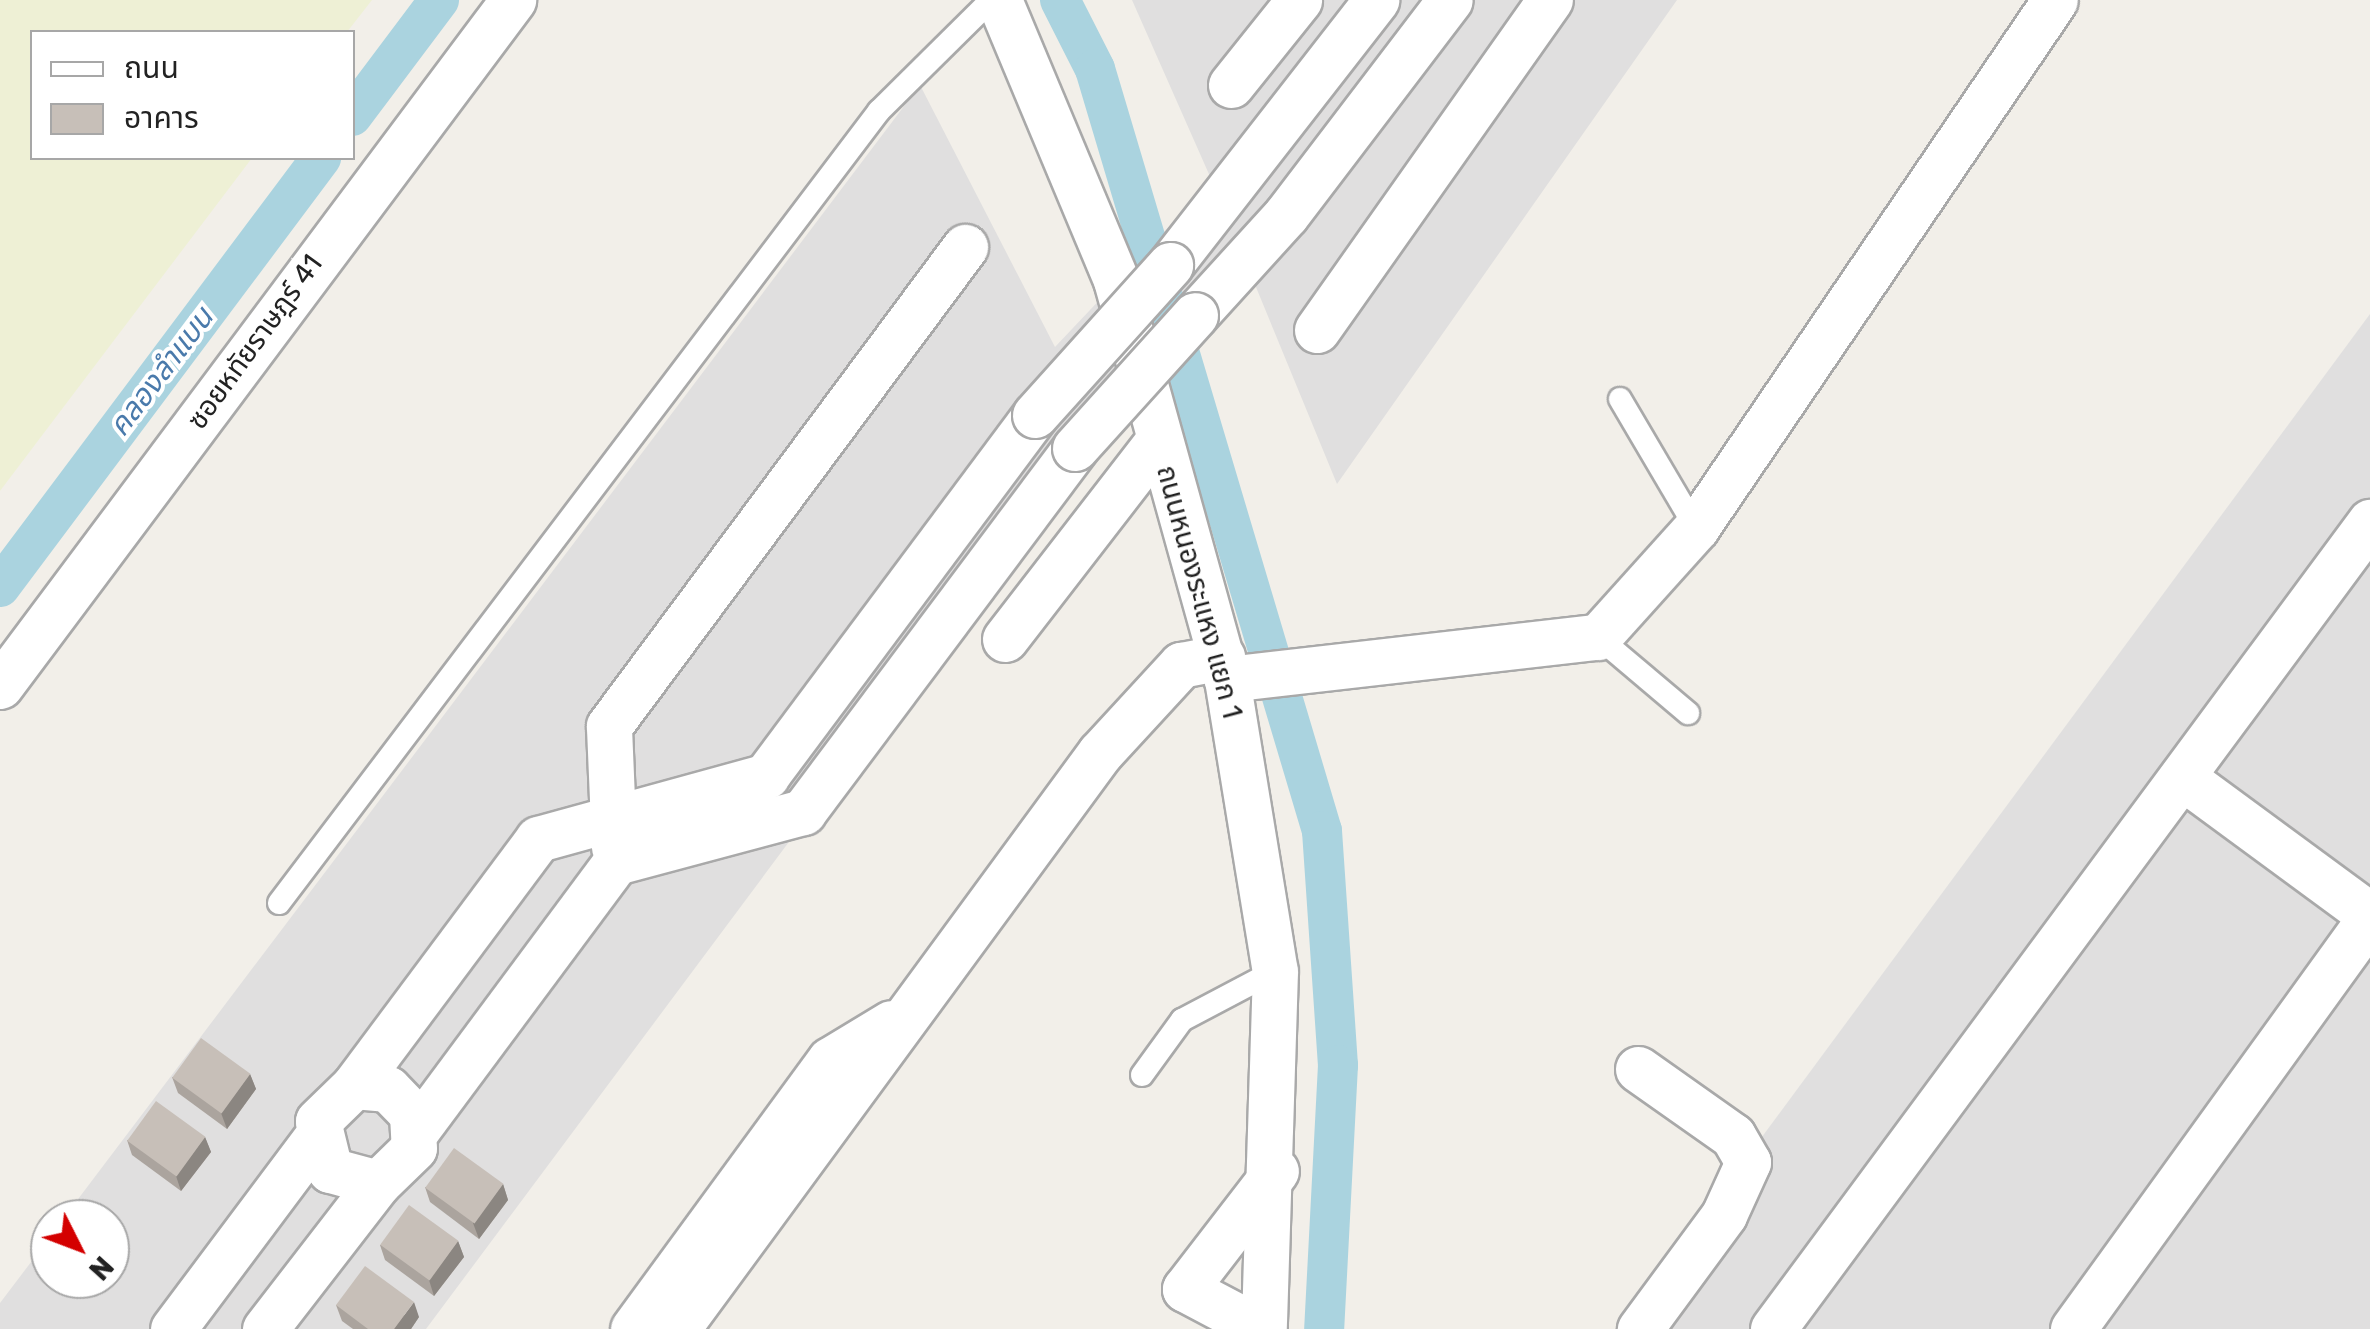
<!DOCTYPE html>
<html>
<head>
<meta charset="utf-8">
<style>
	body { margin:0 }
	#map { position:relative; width:2370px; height:1329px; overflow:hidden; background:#f2efe9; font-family:Rubik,"Noto Sans Thai",sans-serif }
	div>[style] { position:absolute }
	.residential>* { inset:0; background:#e0dfdf }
	.farmland>* { inset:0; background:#eef0d5 }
	.canal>* { height:40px; margin:-20px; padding:0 20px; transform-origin:20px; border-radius:20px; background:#aad3df }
	.roads { filter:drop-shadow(2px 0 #a9a9a9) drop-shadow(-2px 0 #a9a9a9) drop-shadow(0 2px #a9a9a9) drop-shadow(0 -2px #a9a9a9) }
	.service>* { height:22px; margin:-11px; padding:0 11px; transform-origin:11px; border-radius:11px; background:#fff }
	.minor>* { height:45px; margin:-22.5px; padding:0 22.5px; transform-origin:22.5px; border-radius:22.5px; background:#fff }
	.bridges { filter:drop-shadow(2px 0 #a9a9a9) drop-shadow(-2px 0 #a9a9a9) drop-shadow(0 2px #a9a9a9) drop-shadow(0 -2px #a9a9a9) }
	.minor-bridge>* { height:45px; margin:-22.5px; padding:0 22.5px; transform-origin:22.5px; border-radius:22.5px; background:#fff }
	.wall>* { inset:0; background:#aba49e }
	.shaded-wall>* { inset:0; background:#8b8681 }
	.building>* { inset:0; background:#c7bfb8; transform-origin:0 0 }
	span { translate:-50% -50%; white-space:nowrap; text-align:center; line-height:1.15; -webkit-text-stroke:8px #fff; paint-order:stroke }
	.street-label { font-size:28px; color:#222 }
	.water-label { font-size:30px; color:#4a7aab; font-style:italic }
	.legend { position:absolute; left:30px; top:30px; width:325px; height:130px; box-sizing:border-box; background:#fff; border:2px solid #a7a7a7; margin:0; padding:12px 18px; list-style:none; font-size:30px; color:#222 }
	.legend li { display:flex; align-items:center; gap:20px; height:50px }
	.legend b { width:50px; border:2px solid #a7a7a7 }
	.north { position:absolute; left:30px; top:1199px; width:100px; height:100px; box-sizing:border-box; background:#fff; border:2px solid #a7a7a7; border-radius:50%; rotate:132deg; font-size:28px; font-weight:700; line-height:40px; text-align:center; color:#222 }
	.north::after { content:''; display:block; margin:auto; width:35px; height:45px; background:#d40000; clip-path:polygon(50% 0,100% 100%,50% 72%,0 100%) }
</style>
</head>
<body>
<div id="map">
	<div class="residential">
		<i style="clip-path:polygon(1132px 0,1677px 0,1337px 484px,1251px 275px,1075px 458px,426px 1329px,0 1329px,0 1303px,50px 1237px,50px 1279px,110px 1279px,110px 1219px,63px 1219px,920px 85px,1055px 347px,1212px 181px)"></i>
		<i style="clip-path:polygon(2370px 314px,2370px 1329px,1620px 1329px)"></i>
	</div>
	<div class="farmland">
		<i style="clip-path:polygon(0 0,372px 0,347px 32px,32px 32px,32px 158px,252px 158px,0 491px)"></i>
	</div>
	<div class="canal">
		<i style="left:1060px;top:0;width:77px;rotate:63.1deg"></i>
		<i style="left:1095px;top:69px;width:795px;rotate:73.41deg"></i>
		<i style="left:1322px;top:831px;width:235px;rotate:86.1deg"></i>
		<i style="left:1338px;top:1065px;width:264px;rotate:93deg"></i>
		<i style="left:352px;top:116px;width:145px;rotate:-53.1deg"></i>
		<i style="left:0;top:587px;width:536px;rotate:-53.19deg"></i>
	</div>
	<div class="roads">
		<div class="service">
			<i style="left:1620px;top:399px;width:150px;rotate:59.5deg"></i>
			<i style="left:1598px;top:637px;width:118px;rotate:40.2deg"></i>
			<i style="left:279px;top:903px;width:994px;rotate:-52.85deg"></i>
			<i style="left:879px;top:111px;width:158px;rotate:-44.7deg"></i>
			<i style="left:1142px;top:1075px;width:68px;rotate:-54deg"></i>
			<i style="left:1182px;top:1020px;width:105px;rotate:-27.8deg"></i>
		</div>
		<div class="minor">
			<i style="left:999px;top:0;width:303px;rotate:67.3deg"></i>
			<i style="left:1116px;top:280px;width:414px;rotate:74.5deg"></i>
			<i style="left:1227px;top:679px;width:296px;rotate:80.7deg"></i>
			<i style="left:1275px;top:971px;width:358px;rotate:91.8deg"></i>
			<i style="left:1231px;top:85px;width:109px;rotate:-51.3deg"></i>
			<i style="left:1170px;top:265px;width:336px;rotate:-52.1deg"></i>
			<i style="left:1195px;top:315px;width:135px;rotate:-47.7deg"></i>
			<i style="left:1286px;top:215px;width:270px;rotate:-52.7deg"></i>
			<i style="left:1317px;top:330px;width:404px;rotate:-54.8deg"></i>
			<i style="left:1005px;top:639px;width:250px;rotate:-52.3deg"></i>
			<i style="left:1227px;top:679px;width:373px;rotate:-6.5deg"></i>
			<i style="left:1598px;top:637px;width:147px;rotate:-48deg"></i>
			<i style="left:1696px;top:528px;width:638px;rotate:-55.79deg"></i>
			<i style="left:0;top:686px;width:857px;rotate:-53.21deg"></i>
			<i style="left:2182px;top:777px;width:233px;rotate:36.3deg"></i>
			<i style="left:614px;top:847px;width:121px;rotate:-92.4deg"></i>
			<i style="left:609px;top:726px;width:597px;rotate:-53.38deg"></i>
			<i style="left:1638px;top:1069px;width:116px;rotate:35.2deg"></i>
			<i style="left:1733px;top:1136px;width:30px;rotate:60deg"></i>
			<i style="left:1748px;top:1162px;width:58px;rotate:114.4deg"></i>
			<i style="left:1724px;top:1215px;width:142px;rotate:126.4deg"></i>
			<i style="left:354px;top:1086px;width:34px;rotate:5deg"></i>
			<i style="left:388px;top:1089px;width:35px;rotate:46deg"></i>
			<i style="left:412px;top:1114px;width:34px;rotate:87deg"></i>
			<i style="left:414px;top:1148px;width:50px;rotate:135.8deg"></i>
			<i style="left:378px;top:1183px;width:50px;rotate:-164.8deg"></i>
			<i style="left:330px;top:1170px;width:50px;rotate:-103.8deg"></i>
			<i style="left:318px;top:1121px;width:50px;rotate:-44.2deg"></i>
			<i style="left:354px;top:1086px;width:308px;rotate:-53.3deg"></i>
			<i style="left:538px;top:839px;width:237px;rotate:-15.4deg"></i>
			<i style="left:766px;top:776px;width:450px;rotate:-53.3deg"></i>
			<i style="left:416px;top:1131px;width:335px;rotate:-53.4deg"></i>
			<i style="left:616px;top:862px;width:194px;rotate:-15deg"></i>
			<i style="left:803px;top:812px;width:454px;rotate:-53.2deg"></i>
			<i style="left:173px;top:1329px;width:239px;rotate:-53.2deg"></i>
			<i style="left:265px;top:1329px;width:185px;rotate:-52.3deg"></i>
			<i style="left:633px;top:1329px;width:333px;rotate:-53.8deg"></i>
			<i style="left:830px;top:1060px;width:71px;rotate:-31.2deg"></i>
			<i style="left:677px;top:1329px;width:715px;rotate:-53.71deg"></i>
			<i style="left:1100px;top:753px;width:120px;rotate:-47.4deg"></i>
			<i style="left:1181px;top:665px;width:42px;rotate:-11deg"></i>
			<i style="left:1261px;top:1329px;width:86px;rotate:-152.2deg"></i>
			<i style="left:1185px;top:1289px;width:149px;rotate:-52.4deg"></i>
			<i style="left:1773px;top:1329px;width:1004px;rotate:-53.51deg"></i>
			<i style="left:2073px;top:1329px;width:507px;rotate:-54.15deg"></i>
		</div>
	</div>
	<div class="bridges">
		<div class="minor-bridge">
			<i style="left:1035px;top:415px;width:202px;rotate:-48deg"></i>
			<i style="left:1075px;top:448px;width:179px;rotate:-47.9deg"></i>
		</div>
	</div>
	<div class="wall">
		<i style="clip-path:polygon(250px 1074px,256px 1089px,227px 1129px,178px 1093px,172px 1077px)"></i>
		<i style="clip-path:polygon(205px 1137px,211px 1152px,181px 1191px,132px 1155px,127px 1140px)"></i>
		<i style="clip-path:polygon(503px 1184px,508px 1200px,479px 1239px,430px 1202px,425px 1187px)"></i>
		<i style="clip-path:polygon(458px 1241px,464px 1257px,434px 1296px,385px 1260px,380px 1245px)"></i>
		<i style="clip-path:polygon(336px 1305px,419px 1317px,411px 1329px,353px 1329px,342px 1321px)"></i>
	</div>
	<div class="shaded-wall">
		<i style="clip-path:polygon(250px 1074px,256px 1089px,227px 1129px,221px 1113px)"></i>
		<i style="clip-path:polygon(205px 1137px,211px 1152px,181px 1191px,176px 1176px)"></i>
		<i style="clip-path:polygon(503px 1184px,508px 1200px,479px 1239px,473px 1223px)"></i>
		<i style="clip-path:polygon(458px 1241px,464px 1257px,434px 1296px,429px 1280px)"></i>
		<i style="clip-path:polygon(414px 1302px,419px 1317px,411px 1329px,394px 1329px)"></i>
	</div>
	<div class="building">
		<i style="left:201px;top:1038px;width:61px;height:49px;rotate:36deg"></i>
		<i style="left:156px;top:1101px;width:61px;height:49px;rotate:36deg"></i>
		<i style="left:454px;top:1148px;width:61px;height:49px;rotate:36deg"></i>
		<i style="left:409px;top:1205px;width:61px;height:49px;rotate:36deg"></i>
		<i style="clip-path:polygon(365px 1266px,414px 1302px,394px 1329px,368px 1329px,336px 1305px)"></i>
	</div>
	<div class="street-label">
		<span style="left:255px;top:342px;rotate:-54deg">ซอยหทัยราษฎร์ 41</span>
		<span style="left:1199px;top:592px;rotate:75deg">ถนนหนองระแหง แยก 1</span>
	</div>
	<div class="water-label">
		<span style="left:161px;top:372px;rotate:-53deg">คลองลำแบน</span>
	</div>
	<ul class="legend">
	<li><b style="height:12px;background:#fff"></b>ถนน</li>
	<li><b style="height:28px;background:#c7bfb8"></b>อาคาร</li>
	</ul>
	<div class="north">N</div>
</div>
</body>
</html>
